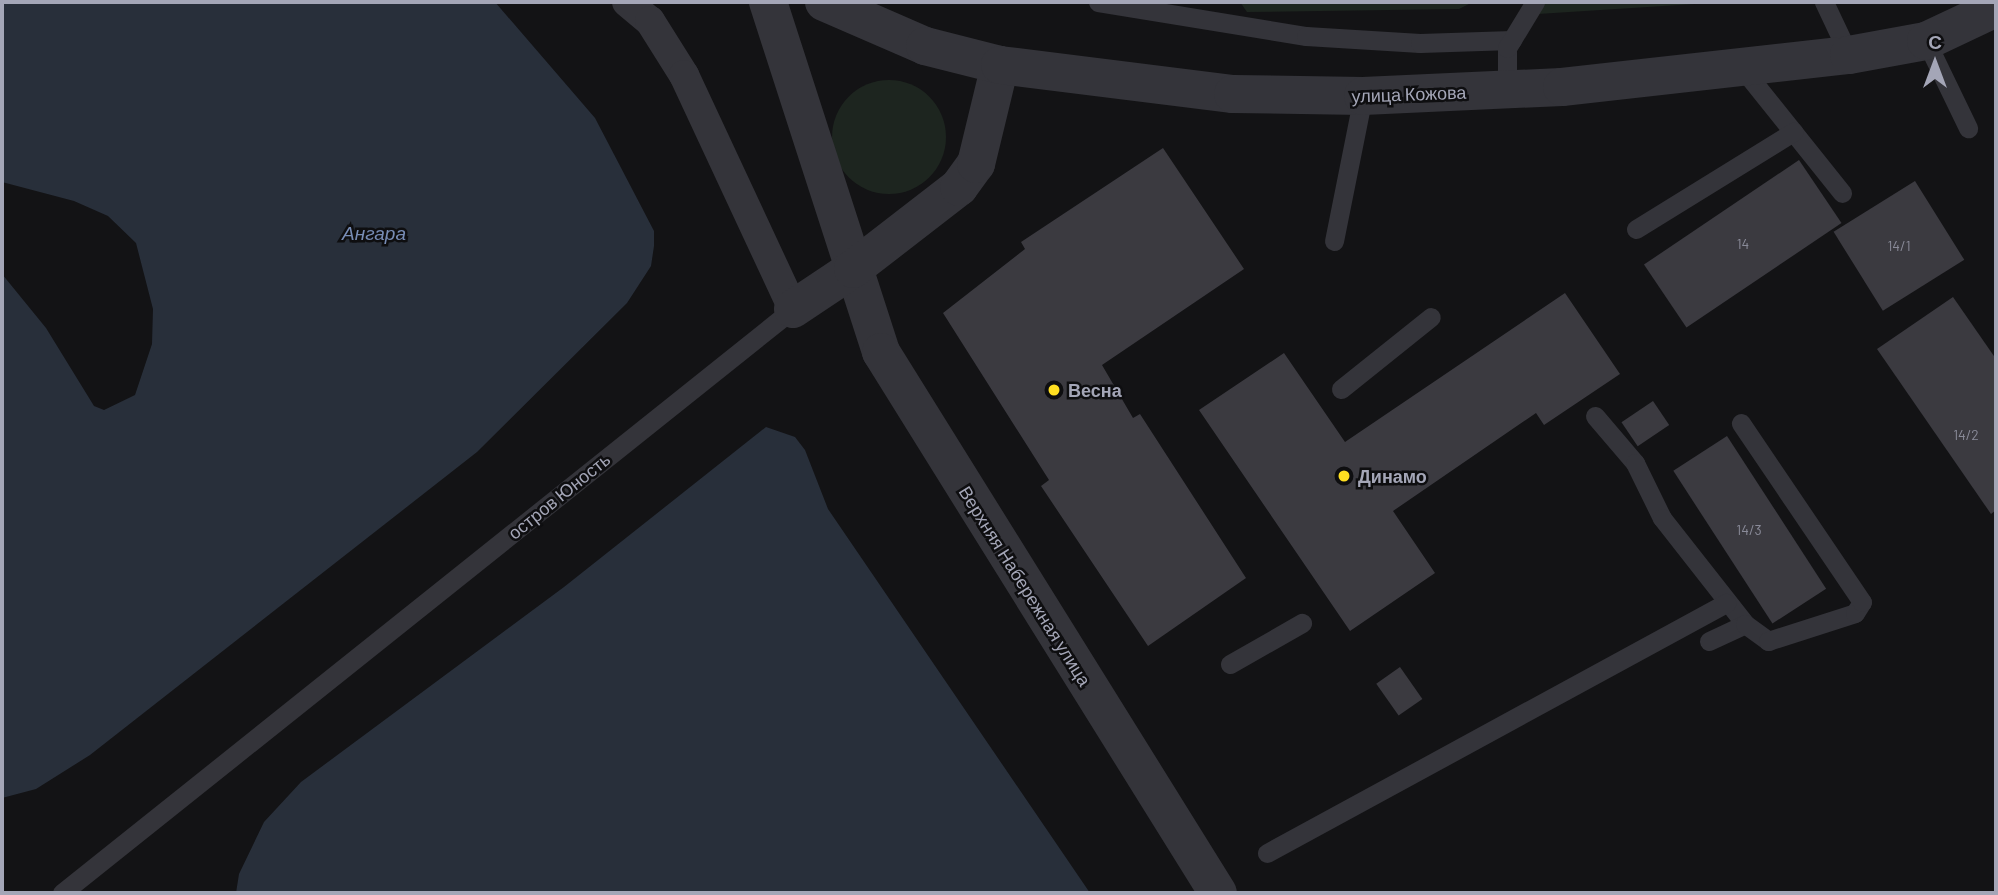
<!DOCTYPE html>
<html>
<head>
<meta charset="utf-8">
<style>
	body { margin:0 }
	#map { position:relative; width:1998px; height:895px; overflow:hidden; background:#131315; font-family:Barlow,sans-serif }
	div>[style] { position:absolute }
	.green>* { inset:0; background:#1d251f }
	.round { border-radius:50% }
	.water>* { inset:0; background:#282f3a }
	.building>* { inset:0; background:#3b3a40; transform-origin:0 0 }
	.service>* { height:19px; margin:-9.5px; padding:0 9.5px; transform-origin:9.5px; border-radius:9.5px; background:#34343a }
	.pedestrian>* { height:30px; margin:-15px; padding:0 15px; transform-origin:15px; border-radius:15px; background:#34343a }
	.minor>* { height:38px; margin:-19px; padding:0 19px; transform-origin:19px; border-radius:19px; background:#34343a }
	.tertiary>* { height:38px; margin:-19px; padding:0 19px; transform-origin:19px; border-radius:19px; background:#34343a }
	.dots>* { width:19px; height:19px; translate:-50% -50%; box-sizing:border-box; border:4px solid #0e0e10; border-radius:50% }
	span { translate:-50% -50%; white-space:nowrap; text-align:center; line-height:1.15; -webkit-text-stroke:5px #0e0e10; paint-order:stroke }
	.number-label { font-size:14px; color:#8a8b99 }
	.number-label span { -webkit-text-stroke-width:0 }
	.street-label { font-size:18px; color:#a4a6b7 }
	.poi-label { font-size:18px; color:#a4a6b7; font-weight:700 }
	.left { translate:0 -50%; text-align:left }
	.water-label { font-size:19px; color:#778cb5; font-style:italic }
	.frame { position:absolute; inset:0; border:4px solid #a4a6b7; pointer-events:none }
	.north { position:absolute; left:1900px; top:28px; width:70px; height:70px; -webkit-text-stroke:5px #0e0e10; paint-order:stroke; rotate:0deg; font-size:19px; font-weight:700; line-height:28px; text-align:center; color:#a4a6b7 }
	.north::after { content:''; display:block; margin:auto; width:24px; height:32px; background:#a4a6b7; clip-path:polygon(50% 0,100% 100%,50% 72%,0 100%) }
</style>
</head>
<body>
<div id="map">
	<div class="green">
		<i style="clip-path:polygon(1240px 2px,1473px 2px,1459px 9px,1247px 12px)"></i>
		<i style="clip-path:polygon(1533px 2px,1726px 2px,1538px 14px)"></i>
		<i class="round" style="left:832px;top:80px;width:114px;height:114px"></i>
	</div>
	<div class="water">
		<i style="clip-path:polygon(2px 2px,495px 2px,595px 118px,654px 231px,654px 246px,651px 266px,627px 303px,477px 452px,90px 755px,36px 789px,2px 798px,2px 274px,46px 328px,94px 406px,104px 410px,135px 395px,152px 344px,153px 309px,136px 243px,108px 216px,74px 201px,2px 182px)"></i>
		<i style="clip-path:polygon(766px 427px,795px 437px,805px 450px,828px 509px,1090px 893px,236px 893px,239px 874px,264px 822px,301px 782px,564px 587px)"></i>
	</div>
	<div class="building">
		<i style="clip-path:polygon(1163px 148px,1244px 269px,1102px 365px,1133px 418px,1140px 414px,1246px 578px,1148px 646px,1041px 486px,1049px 480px,943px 313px,1025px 249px,1021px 242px)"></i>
		<i style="left:1799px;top:160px;width:76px;height:187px;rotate:56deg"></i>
		<i style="left:1915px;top:181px;width:93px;height:96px;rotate:58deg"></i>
		<i style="clip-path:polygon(1565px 293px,1620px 374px,1544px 425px,1536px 413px,1393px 511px,1435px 573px,1350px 631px,1199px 410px,1284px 353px,1345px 442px)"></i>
		<i style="clip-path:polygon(1953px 297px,1996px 359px,1996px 510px,1991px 514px,1877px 349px)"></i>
		<i style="left:1653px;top:401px;width:29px;height:38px;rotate:56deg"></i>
		<i style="left:1727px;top:436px;width:182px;height:64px;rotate:57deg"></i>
		<i style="left:1400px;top:667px;width:39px;height:29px;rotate:55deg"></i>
	</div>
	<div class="service">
		<i style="left:1098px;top:2px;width:211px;rotate:9.3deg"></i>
		<i style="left:1306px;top:36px;width:114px;rotate:3.5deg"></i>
		<i style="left:1420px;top:43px;width:92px;rotate:-1.9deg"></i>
		<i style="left:1824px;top:2px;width:59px;rotate:64.7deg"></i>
		<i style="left:1926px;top:41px;width:97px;rotate:64.2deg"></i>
		<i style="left:1742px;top:68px;width:160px;rotate:51.3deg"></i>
		<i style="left:1507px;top:90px;width:42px;rotate:-90deg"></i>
		<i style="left:1507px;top:48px;width:54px;rotate:-58.7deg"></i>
		<i style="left:1636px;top:229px;width:185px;rotate:-31.7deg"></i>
		<i style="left:1334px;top:241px;width:148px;rotate:-78.7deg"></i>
		<i style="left:1341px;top:389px;width:115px;rotate:-38.7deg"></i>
		<i style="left:1595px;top:416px;width:62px;rotate:49.6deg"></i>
		<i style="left:1635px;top:463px;width:61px;rotate:63.9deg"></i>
		<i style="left:1662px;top:518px;width:135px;rotate:51.9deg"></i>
		<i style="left:1709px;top:641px;width:40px;rotate:-25deg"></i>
		<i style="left:1745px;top:624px;width:29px;rotate:36deg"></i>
		<i style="left:1768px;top:641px;width:91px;rotate:-17.8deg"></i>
		<i style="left:1855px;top:613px;width:13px;rotate:-58deg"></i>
		<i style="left:1862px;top:602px;width:216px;rotate:-124.1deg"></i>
		<i style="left:1230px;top:664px;width:83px;rotate:-29.7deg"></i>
		<i style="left:1267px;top:853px;width:523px;rotate:-28.58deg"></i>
		<i style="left:62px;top:893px;width:936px;rotate:-38.62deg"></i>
	</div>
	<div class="pedestrian">
		<i style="left:627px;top:2px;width:30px;rotate:40deg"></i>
		<i style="left:650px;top:21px;width:64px;rotate:57.8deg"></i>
		<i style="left:684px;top:75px;width:258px;rotate:65deg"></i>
	</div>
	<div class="minor">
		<i style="left:768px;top:2px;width:368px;rotate:72.1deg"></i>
		<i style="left:881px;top:352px;width:637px;rotate:58.08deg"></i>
		<i style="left:793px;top:309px;width:72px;rotate:-33.7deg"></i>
		<i style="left:853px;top:269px;width:134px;rotate:-37.7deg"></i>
		<i style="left:959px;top:187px;width:29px;rotate:-54deg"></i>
		<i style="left:976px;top:164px;width:102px;rotate:-76.4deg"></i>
	</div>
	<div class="tertiary">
		<i style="left:824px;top:2px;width:110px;rotate:23.5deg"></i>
		<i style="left:925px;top:46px;width:77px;rotate:14.2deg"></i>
		<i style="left:1000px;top:65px;width:235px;rotate:7.1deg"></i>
		<i style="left:1233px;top:94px;width:130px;rotate:0.9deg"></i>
		<i style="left:1363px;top:96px;width:199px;rotate:-2.6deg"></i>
		<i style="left:1562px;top:87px;width:289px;rotate:-6.4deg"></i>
		<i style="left:1849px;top:55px;width:78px;rotate:-10.3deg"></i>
		<i style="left:1926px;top:41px;width:77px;rotate:-25.2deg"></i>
	</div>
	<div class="dots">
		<i style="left:1054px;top:390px;background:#ffdf21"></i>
		<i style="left:1344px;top:476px;background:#ffdf21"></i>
	</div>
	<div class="number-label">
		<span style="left:1743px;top:244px">14</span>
		<span style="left:1899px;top:246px">14/1</span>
		<span style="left:1966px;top:435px">14/2</span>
		<span style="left:1749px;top:530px">14/3</span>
	</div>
	<div class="street-label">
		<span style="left:1409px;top:94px;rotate:-2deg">улица Кожова</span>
		<span style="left:559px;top:496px;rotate:-39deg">остров Юность</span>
		<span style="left:1025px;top:586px;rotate:58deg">Верхняя Набережная улица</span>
	</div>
	<div class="poi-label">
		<span class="left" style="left:1068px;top:390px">Весна</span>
		<span class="left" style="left:1358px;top:476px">Динамо</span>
	</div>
	<div class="water-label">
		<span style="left:374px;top:233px">Ангара</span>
	</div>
	<div class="frame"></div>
	<div class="north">С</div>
</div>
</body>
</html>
